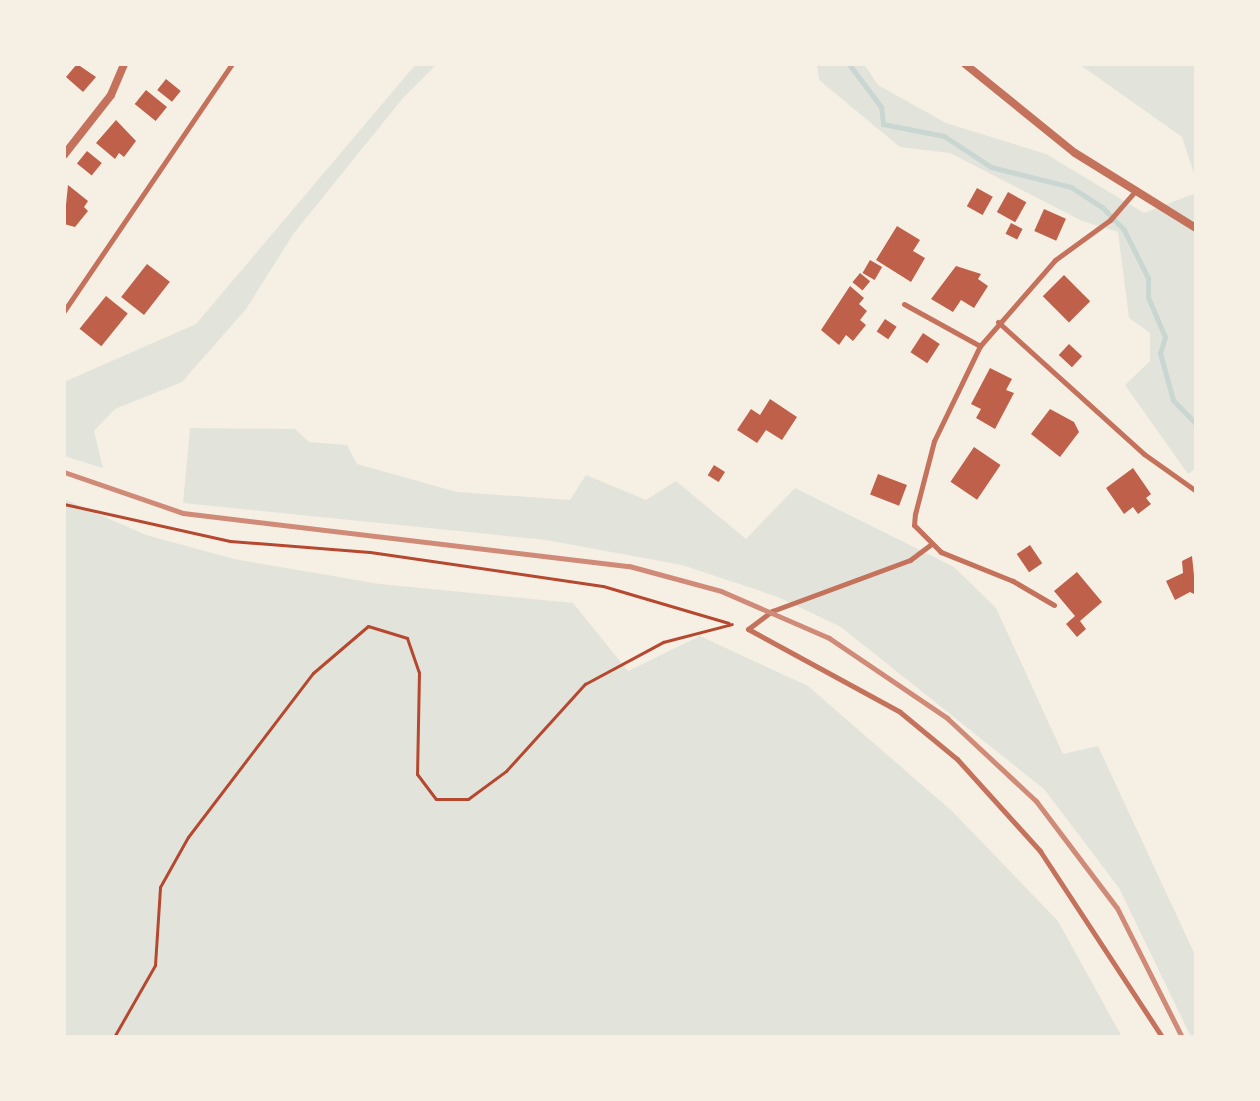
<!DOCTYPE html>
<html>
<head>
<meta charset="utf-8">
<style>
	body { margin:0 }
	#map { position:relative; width:1260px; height:1101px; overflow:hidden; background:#f6efe4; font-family:Merriweather,serif }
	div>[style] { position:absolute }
	.green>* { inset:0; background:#e2e4dc }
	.stream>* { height:5px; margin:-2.5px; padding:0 2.5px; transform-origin:2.5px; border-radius:2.5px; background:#c9d6d2 }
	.building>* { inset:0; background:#bf614a; transform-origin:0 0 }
	.path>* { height:3px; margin:-1.5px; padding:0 1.5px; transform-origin:1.5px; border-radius:1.5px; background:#b5482f }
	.service>* { height:5px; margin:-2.5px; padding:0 2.5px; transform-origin:2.5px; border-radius:2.5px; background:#c5725c }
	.minor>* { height:8px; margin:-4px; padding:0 4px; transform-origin:4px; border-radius:4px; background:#c5725c }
	.rail>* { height:5px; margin:-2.5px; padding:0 2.5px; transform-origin:2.5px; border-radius:2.5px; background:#cf8b77 }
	span { translate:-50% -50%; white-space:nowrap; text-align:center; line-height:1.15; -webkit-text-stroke:8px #f6efe4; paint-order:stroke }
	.frame { position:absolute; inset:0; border:66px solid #f6efe4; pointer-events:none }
</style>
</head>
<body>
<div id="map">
	<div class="green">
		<i style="clip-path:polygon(416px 64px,437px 64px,403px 98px,294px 233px,246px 309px,182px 382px,115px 409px,94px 431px,103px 468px,64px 456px,64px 382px,196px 324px)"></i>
		<i style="clip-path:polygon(817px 64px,864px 64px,878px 85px,946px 123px,1046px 154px,1144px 213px,1196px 193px,1196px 468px,1188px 474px,1125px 385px,1150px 361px,1150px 333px,1129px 318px,1118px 232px,1082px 221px,950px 153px,900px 147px,819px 80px)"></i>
		<i style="clip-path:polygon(1079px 64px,1196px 64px,1196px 180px,1182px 137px)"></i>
		<i style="clip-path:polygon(190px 428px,295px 429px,309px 442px,347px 445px,357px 464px,457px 492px,570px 500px,586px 475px,646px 500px,676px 481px,746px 539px,795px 488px,954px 567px,996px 608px,1063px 754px,1098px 746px,1196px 957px,1196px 1037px,1191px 1037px,1119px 888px,1044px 789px,841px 627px,778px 597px,682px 565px,546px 540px,183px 503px)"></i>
		<i style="clip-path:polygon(64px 499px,146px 535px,234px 559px,380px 584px,573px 603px,628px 671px,700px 636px,808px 686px,953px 812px,1058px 921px,1122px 1037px,64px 1037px)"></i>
	</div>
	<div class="stream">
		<i style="left:849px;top:64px;width:54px;rotate:53.3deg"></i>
		<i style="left:881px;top:107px;width:17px;rotate:83deg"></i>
		<i style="left:883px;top:124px;width:62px;rotate:11.1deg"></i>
		<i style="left:944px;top:136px;width:56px;rotate:33.4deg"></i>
		<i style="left:991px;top:167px;width:82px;rotate:14deg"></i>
		<i style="left:1071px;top:187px;width:37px;rotate:33deg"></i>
		<i style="left:1102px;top:207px;width:32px;rotate:46deg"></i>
		<i style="left:1124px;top:230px;width:54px;rotate:63.4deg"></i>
		<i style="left:1148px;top:278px;width:19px;rotate:90deg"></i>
		<i style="left:1148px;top:297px;width:43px;rotate:67deg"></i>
		<i style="left:1165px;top:337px;width:17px;rotate:107deg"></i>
		<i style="left:1160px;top:353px;width:49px;rotate:74.5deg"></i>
		<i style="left:1173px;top:400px;width:33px;rotate:46deg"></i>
	</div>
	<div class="building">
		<i style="clip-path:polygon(77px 64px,96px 77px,83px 92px,66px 77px)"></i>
		<i style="left:166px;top:79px;width:19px;height:14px;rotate:39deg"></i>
		<i style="left:146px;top:90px;width:27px;height:18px;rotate:39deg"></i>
		<i style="clip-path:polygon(116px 120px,136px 141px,124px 157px,119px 153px,115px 159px,96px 143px)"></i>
		<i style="left:87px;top:151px;width:19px;height:16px;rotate:39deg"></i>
		<i style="clip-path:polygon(68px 185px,88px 201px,84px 207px,88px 211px,75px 227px,64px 224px)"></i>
		<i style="left:977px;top:188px;width:18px;height:21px;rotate:29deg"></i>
		<i style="left:1008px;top:192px;width:21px;height:23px;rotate:29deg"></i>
		<i style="left:1044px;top:209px;width:24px;height:24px;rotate:24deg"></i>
		<i style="left:1011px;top:223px;width:13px;height:12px;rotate:27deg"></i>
		<i style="clip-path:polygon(897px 226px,920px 240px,913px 251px,925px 258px,911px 282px,876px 260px)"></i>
		<i style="left:870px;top:260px;width:14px;height:15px;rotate:30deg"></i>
		<i style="left:147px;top:264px;width:29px;height:42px;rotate:38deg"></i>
		<i style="clip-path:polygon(956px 266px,981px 274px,978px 279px,988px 286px,974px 308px,961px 300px,953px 312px,931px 299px)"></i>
		<i style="left:860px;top:273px;width:13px;height:12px;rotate:39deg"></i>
		<i style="left:1064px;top:275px;width:37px;height:30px;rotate:45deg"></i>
		<i style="clip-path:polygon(850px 286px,864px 298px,859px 304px,867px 311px,860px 320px,866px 325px,853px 341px,846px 335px,839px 345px,821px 330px)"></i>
		<i style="left:106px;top:296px;width:28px;height:42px;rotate:39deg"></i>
		<i style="left:885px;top:319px;width:14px;height:15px;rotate:34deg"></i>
		<i style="left:923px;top:333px;width:20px;height:23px;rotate:33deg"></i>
		<i style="left:1069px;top:344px;width:18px;height:15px;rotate:43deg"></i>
		<i style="clip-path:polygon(990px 368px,1012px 379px,1006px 390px,1014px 393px,995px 429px,976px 418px,981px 409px,971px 404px)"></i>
		<i style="clip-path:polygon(770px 399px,797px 417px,782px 440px,766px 430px,757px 443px,737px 430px,751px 409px,760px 415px)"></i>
		<i style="clip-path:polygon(1050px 409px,1074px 422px,1079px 432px,1060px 457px,1031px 434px)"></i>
		<i style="left:974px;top:447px;width:32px;height:42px;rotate:34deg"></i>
		<i style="left:714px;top:465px;width:13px;height:12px;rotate:32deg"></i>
		<i style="clip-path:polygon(1133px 468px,1151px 494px,1146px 498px,1151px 504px,1138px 514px,1133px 507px,1124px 514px,1106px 488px)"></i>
		<i style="left:878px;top:474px;width:31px;height:22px;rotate:21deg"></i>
		<i style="left:1030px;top:545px;width:22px;height:16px;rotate:56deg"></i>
		<i style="clip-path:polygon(1192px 556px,1196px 595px,1190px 592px,1175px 600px,1166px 581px,1183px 573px,1182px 561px)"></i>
		<i style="clip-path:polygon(1077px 572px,1102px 602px,1080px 621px,1086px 629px,1077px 637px,1066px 624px,1075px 616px,1054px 591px)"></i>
	</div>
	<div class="path">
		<i style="left:64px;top:504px;width:170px;rotate:12.6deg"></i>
		<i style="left:230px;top:541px;width:140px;rotate:4.5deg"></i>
		<i style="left:370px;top:552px;width:235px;rotate:8.3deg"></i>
		<i style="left:603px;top:586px;width:131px;rotate:16.4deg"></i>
		<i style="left:114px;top:1037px;width:83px;rotate:-60.3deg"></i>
		<i style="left:155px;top:965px;width:78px;rotate:-86.3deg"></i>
		<i style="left:160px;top:887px;width:57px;rotate:-60.8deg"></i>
		<i style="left:188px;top:837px;width:206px;rotate:-52.7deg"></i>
		<i style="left:313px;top:673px;width:72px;rotate:-40.5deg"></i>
		<i style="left:368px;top:626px;width:41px;rotate:17.1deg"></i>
		<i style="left:407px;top:638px;width:36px;rotate:71deg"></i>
		<i style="left:419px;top:672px;width:102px;rotate:91.1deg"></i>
		<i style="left:417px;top:774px;width:31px;rotate:53deg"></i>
		<i style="left:436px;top:799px;width:32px"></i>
		<i style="left:468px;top:799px;width:47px;rotate:-36.4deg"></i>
		<i style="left:506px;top:771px;width:118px;rotate:-47.8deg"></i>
		<i style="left:585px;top:684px;width:89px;rotate:-28.3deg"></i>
		<i style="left:663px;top:642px;width:71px;rotate:-14.6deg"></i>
	</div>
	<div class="service">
		<i style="left:904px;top:304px;width:87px;rotate:28.9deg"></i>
		<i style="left:64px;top:311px;width:299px;rotate:-55.8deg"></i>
		<i style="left:998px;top:322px;width:197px;rotate:42.1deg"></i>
		<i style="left:1144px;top:454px;width:64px;rotate:35.4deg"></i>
		<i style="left:930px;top:545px;width:25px;rotate:143deg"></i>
		<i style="left:910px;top:560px;width:147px;rotate:159.7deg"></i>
		<i style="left:772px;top:611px;width:30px;rotate:143deg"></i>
		<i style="left:748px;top:629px;width:173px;rotate:28.6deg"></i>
		<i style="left:900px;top:712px;width:74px;rotate:39.5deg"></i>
		<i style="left:957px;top:759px;width:124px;rotate:47.9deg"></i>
		<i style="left:1040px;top:851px;width:222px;rotate:56.7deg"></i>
		<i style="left:1054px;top:605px;width:48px;rotate:-149.7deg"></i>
		<i style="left:1013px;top:581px;width:78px;rotate:-158.1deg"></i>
		<i style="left:941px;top:552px;width:38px;rotate:-135deg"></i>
		<i style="left:914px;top:525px;width:11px;rotate:-85deg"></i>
		<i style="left:915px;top:514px;width:75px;rotate:-75.4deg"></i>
		<i style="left:934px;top:441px;width:106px;rotate:-64.2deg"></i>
		<i style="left:980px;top:346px;width:114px;rotate:-48.9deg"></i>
		<i style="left:1055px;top:260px;width:68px;rotate:-36deg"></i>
		<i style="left:1110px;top:220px;width:37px;rotate:-49deg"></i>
	</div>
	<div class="minor">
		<i style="left:965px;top:64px;width:141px;rotate:39deg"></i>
		<i style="left:1075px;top:153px;width:142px;rotate:31.8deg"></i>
		<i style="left:64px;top:155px;width:76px;rotate:-51.9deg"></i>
		<i style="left:111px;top:95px;width:34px;rotate:-67deg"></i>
	</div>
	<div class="rail">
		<i style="left:64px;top:472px;width:126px;rotate:19deg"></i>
		<i style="left:183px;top:513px;width:449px;rotate:6.8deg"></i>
		<i style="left:629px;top:566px;width:95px;rotate:15.2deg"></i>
		<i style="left:721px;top:591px;width:118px;rotate:23.5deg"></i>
		<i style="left:829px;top:638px;width:143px;rotate:34.1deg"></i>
		<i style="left:947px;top:718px;width:122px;rotate:43deg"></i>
		<i style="left:1036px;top:801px;width:134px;rotate:52.9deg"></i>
		<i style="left:1117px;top:908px;width:144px;rotate:63.3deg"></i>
	</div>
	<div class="frame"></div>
</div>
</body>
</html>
